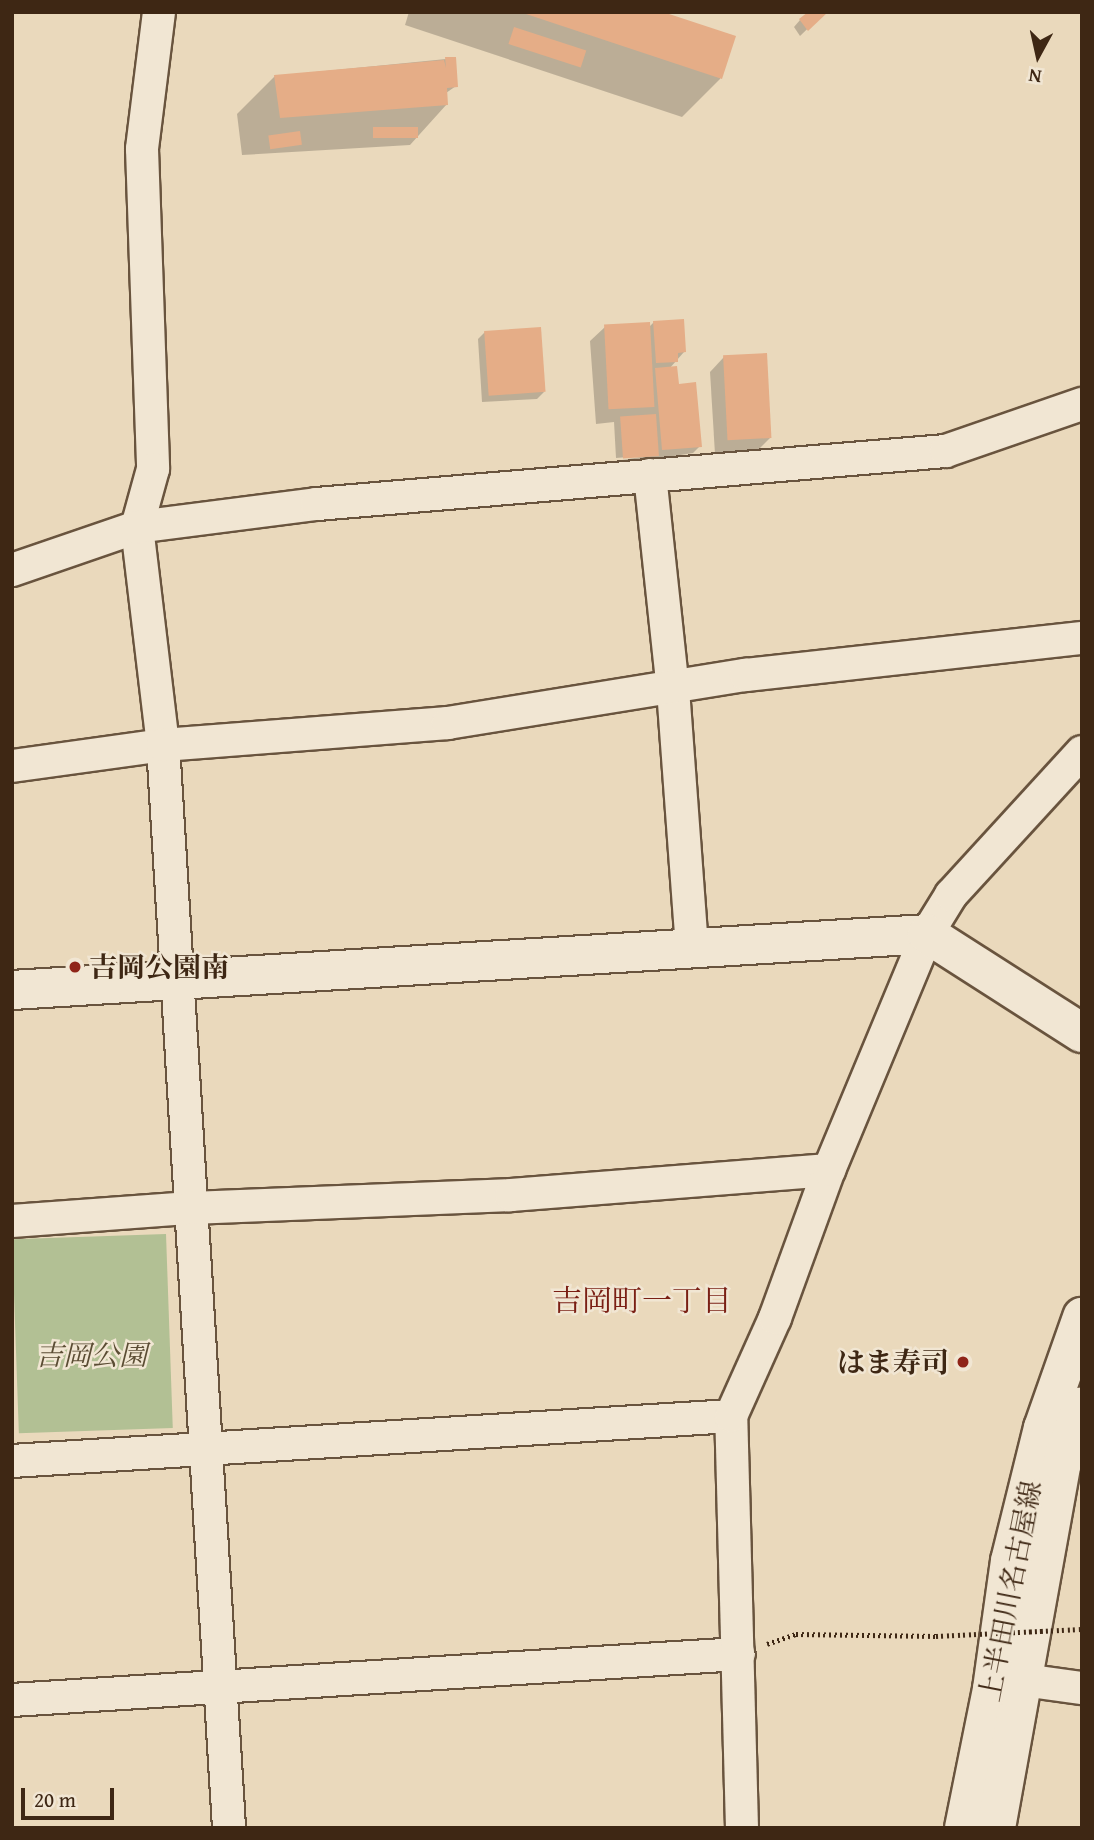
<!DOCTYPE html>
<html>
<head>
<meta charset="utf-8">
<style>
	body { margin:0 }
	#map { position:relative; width:1094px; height:1840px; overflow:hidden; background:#ead9bc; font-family:"Gentium Book Plus","Noto Serif JP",serif }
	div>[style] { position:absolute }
	.green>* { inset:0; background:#b2c094; transform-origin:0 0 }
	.shadow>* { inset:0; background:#0003 }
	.building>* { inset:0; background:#e5ad87; transform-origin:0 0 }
	.path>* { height:4.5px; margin-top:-2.25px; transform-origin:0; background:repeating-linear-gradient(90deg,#3e2714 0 2px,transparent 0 5.5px) }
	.roads { filter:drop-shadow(2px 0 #69543e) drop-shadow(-2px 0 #69543e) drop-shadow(0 2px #69543e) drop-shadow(0 -2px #69543e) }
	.street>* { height:32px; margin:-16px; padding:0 16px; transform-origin:16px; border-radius:16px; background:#f1e6d3 }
	.secondary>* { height:38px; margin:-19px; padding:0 19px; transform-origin:19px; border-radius:19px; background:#f1e6d3 }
	.path-bridge>* { height:4.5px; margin-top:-2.25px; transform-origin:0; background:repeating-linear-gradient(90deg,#3e2714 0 2px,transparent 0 5.5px) }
	.dots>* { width:19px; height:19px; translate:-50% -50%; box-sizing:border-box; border:4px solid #f1e6d3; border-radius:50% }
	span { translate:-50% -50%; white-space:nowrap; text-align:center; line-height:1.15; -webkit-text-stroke:5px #f1e6d3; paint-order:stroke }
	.poi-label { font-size:28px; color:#3e2714; font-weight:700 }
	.left { translate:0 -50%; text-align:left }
	.right { translate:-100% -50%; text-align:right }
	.park-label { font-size:28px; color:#5b4d34; font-style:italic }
	.street-label { font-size:28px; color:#3e2714 }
	.neighbourhood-label { font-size:30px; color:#7a1f14 }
	.frame { position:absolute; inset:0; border:14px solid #3e2714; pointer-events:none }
	.north { position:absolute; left:1003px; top:21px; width:70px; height:70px; -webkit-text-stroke:5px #f1e6d3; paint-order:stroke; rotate:188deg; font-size:19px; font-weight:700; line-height:28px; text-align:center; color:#3e2714 }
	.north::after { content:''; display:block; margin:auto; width:24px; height:32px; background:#3e2714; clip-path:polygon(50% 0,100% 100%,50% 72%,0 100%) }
	.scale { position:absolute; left:21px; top:1788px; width:93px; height:32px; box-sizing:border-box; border:4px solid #3e2714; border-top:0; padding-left:9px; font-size:21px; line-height:24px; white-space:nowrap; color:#3e2714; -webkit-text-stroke:5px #f1e6d3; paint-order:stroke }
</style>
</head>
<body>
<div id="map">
	<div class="green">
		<i style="left:166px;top:1234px;width:194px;height:154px;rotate:88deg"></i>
	</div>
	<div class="shadow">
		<i style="clip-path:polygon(409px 12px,657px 12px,734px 38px,720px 79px,682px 117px,405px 25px)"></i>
		<i style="clip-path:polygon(824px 13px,800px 36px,794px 27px,800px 20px)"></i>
		<i style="clip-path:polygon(446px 59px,456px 86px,446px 93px,447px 104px,410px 145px,242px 155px,237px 114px,275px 76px)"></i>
		<i style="clip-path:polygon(654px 322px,684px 352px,669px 369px,700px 446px,693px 453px,617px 465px,616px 461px,653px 455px,616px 458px,614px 422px,596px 424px,590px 341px,605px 327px,648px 328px)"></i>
		<i style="clip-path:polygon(485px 332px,544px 392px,537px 399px,482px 402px,478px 339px)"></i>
		<i style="clip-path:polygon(724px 357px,771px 437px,756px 452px,715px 454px,710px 372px)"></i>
	</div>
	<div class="building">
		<i style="clip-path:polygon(520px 12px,663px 12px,736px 36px,722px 79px)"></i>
		<i style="clip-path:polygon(808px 12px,828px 12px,808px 31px,799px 19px)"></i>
		<i style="left:514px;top:27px;width:76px;height:18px;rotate:18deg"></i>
		<i style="clip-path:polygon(445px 57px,456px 57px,458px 87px,447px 88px,448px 105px,280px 118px,274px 75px,444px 60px,446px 68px)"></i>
		<i style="left:418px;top:127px;width:11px;height:45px;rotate:90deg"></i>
		<i style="left:300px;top:131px;width:14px;height:32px;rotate:82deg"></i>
		<i style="clip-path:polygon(684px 319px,686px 352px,678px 353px,678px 362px,656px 363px,653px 321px)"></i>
		<i style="left:650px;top:322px;width:85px;height:46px;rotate:87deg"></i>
		<i style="left:541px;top:327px;width:65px;height:57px;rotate:86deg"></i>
		<i style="left:767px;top:353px;width:85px;height:44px;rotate:87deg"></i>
		<i style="clip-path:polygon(677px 366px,679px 384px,696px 382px,702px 447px,662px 450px,655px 368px)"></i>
		<i style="left:656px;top:414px;width:42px;height:36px;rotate:86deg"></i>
	</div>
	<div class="path">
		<i style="left:767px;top:1644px;width:31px;rotate:-19deg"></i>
		<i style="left:796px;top:1634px;width:140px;rotate:0.8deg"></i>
	</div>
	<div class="roads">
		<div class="street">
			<i style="left:159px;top:12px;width:138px;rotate:97.1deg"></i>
			<i style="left:142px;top:149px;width:320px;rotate:88deg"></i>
			<i style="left:153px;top:469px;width:60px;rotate:105.4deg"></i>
			<i style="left:137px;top:527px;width:220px;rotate:83.2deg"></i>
			<i style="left:163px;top:745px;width:1085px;rotate:86.51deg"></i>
			<i style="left:650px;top:475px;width:215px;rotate:83.9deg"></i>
			<i style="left:673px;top:689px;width:259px;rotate:85.8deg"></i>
			<i style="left:12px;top:570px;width:132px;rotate:-19deg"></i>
			<i style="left:137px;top:527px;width:181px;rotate:-7.3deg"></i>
			<i style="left:317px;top:504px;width:631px;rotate:-4.82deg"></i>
			<i style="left:946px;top:451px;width:144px;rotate:-19.1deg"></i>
			<i style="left:12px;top:766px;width:152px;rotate:-7.9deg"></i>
			<i style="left:163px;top:745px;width:286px;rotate:-4.4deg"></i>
			<i style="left:448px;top:723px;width:302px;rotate:-9.2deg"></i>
			<i style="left:746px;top:675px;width:338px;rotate:-6.3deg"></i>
			<i style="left:12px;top:1221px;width:179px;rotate:-4.2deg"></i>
			<i style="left:191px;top:1208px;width:320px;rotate:-2.3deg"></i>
			<i style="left:511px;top:1195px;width:319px;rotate:-4.5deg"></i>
			<i style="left:12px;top:1461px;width:720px;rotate:-3.58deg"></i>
			<i style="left:1024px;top:1680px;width:59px;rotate:7.9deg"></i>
			<i style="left:12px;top:1700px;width:728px;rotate:-3.62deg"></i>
			<i style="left:742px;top:1828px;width:412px;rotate:-91.5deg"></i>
			<i style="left:731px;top:1416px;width:107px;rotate:-65.8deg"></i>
			<i style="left:775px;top:1318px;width:158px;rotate:-70deg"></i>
			<i style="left:829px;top:1170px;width:256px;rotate:-67.4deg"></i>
			<i style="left:927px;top:934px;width:46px;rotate:-58.4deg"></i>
			<i style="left:951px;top:895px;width:194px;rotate:-47.5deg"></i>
		</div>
		<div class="secondary">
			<i style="left:12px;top:990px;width:917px;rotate:-3.5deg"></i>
			<i style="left:927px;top:934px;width:184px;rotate:32.6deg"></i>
			<i style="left:964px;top:1828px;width:142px;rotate:-78.6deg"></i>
			<i style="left:992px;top:1689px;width:129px;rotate:-82deg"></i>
			<i style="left:1010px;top:1561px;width:137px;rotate:-76.1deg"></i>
			<i style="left:1043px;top:1428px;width:118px;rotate:-70.6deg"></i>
			<i style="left:996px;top:1828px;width:371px;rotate:-79.8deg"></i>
			<i style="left:1062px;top:1463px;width:60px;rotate:-70.7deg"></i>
		</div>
	</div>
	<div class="path-bridge">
		<i style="left:936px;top:1636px;width:146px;rotate:-2.7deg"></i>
	</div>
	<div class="dots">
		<i style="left:75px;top:967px;background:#8f2418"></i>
		<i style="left:963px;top:1362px;background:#8f2418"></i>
	</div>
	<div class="poi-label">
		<span class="left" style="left:89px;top:967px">吉岡公園南</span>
		<span class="right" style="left:949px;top:1362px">はま寿司</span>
	</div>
	<div class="park-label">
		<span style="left:91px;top:1355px">吉岡公園</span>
	</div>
	<div class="street-label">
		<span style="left:1010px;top:1591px;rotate:-79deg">上半田川名古屋線</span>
	</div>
	<div class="neighbourhood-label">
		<span style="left:642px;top:1300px">吉岡町一丁目</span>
	</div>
	<div class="frame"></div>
	<div class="north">N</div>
	<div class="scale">20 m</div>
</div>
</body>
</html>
